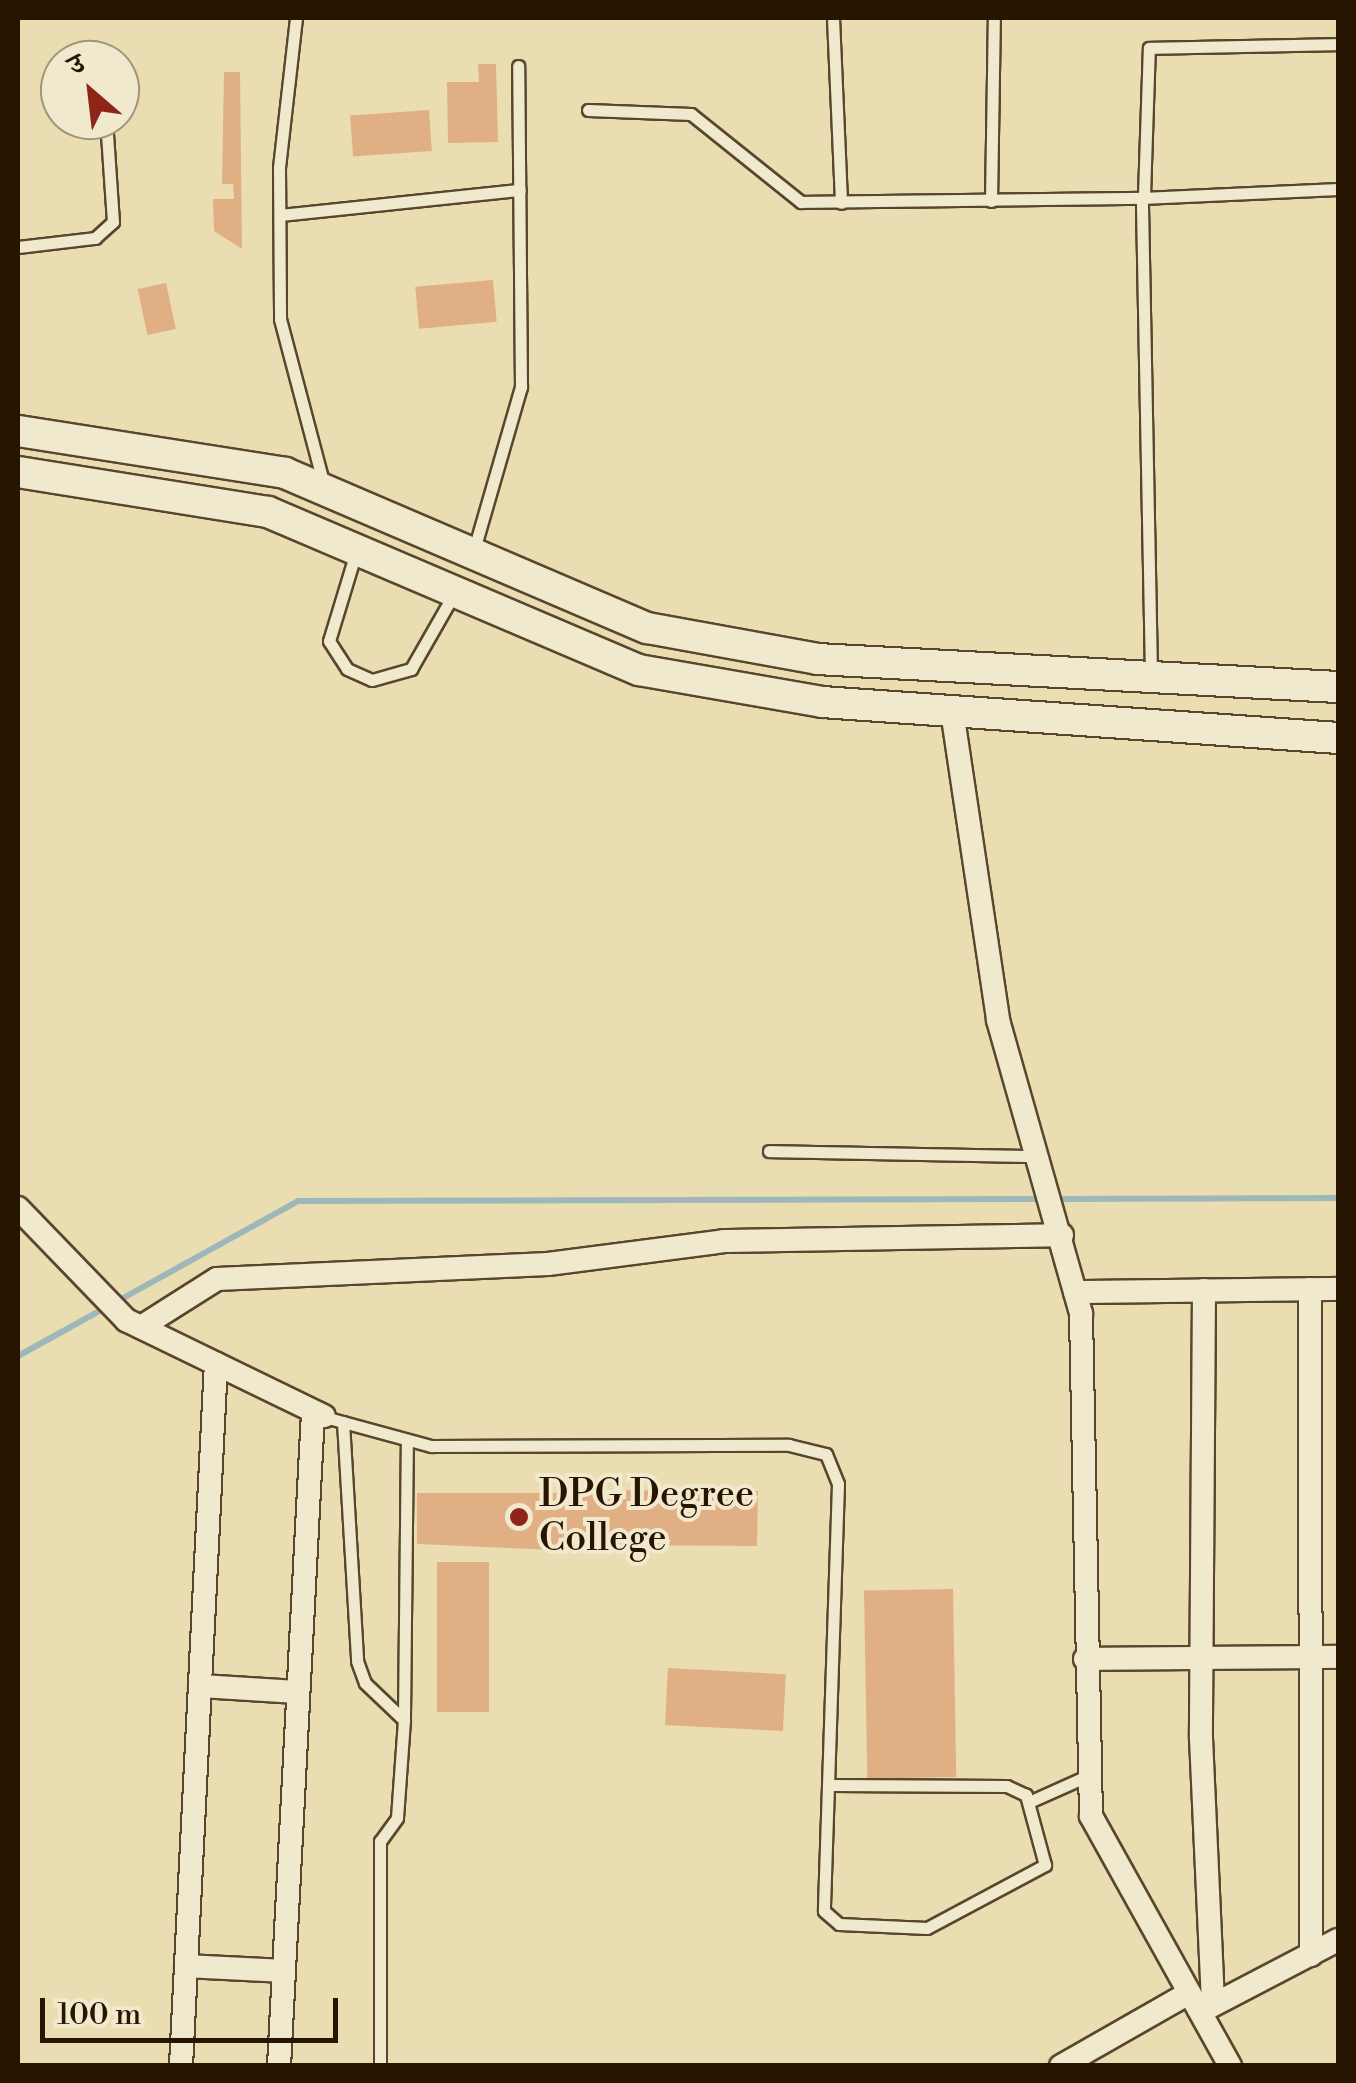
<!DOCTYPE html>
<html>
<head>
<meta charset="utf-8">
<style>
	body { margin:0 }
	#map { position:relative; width:1356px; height:2083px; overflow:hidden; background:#eaddb2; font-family:"Libre Bodoni","Noto Serif Devanagari",serif }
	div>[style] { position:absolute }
	.stream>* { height:6px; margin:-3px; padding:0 3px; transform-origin:3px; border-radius:3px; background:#9eb8b9 }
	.building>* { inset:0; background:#e0b084; transform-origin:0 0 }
	.roads { filter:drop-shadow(2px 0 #58462d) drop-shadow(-2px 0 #58462d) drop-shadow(0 2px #58462d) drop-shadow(0 -2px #58462d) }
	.lane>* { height:11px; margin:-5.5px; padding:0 5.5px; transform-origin:5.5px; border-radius:5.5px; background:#f1e9cd }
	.street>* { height:22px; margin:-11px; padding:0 11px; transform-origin:11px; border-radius:11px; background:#f1e9cd }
	.secondary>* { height:30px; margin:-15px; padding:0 15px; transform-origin:15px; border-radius:15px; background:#f1e9cd }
	.dots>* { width:28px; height:28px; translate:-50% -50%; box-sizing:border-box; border:5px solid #f1e9cd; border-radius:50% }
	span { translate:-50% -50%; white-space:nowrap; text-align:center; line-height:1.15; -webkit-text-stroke:8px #f1e9cd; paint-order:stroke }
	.poi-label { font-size:38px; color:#271401 }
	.left { translate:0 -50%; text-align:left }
	.frame { position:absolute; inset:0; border:20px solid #271401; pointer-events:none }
	.north { position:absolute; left:40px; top:40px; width:100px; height:100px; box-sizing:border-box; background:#f1e9cd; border:2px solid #a0947b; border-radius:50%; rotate:332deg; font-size:28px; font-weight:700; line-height:40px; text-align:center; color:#271401 }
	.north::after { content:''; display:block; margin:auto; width:35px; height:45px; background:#8f2418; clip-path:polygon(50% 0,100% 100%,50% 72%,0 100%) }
	.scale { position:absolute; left:40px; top:1998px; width:298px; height:45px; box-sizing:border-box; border:5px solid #271401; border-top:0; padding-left:12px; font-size:30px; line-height:35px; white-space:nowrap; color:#271401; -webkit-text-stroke:8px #f1e9cd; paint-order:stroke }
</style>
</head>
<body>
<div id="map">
	<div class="stream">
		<i style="left:1055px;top:1199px;width:283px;rotate:-0.2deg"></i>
		<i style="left:116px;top:1302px;width:208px;rotate:-29deg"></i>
		<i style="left:298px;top:1201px;width:744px;rotate:-0.15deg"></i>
		<i style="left:18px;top:1356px;width:99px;rotate:-28.9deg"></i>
	</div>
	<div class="building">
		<i style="clip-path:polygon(478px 64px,496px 64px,498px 142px,448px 143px,447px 82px,479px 82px)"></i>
		<i style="clip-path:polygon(224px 72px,240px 72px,242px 249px,214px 231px,213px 199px,234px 199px,233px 184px,222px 184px)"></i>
		<i style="left:429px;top:110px;width:41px;height:79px;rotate:86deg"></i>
		<i style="left:493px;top:280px;width:42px;height:78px;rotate:85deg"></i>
		<i style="left:166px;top:283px;width:47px;height:29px;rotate:78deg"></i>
		<i style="clip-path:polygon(568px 1475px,583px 1490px,758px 1491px,757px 1546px,621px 1545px,621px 1553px,417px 1544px,417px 1493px,556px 1493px)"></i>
		<i style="left:437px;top:1562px;width:52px;height:150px"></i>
		<i style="left:953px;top:1589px;width:188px;height:89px;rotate:89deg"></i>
		<i style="left:668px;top:1668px;width:118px;height:57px;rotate:3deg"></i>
	</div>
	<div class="roads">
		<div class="lane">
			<i style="left:296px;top:18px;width:151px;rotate:96.5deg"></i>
			<i style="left:279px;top:168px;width:151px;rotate:89.6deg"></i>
			<i style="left:280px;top:319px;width:173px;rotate:75.2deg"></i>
			<i style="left:833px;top:18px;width:185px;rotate:87.5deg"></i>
			<i style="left:588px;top:110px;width:103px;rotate:2.2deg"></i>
			<i style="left:691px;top:114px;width:141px;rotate:38.7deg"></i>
			<i style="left:801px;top:202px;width:341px;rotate:-0.7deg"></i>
			<i style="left:1144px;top:195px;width:147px;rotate:-88.1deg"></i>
			<i style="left:1149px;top:48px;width:189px;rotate:-1.2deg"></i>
			<i style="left:991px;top:201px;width:183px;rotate:-89.1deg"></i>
			<i style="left:281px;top:215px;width:240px;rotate:-6deg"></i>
			<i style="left:18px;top:247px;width:78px;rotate:-6.7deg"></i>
			<i style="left:95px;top:238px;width:24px;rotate:-42deg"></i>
			<i style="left:113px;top:222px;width:102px;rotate:-93.9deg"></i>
			<i style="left:356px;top:552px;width:93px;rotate:106.9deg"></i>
			<i style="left:329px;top:641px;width:33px;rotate:57deg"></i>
			<i style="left:347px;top:669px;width:27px;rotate:24deg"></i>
			<i style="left:372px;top:680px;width:41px;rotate:-15.8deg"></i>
			<i style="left:411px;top:669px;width:89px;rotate:-60.3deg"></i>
			<i style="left:473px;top:553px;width:173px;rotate:-73.9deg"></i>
			<i style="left:521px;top:387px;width:321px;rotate:-90.5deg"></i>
			<i style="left:1151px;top:674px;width:476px;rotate:-91.1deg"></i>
			<i style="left:1142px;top:198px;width:196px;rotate:-2.6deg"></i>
			<i style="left:769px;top:1151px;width:265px;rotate:1.1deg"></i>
			<i style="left:328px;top:1418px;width:107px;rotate:15.2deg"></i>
			<i style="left:431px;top:1446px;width:358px;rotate:-0.2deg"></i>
			<i style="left:789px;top:1445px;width:38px;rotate:14deg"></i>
			<i style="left:826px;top:1454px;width:32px;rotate:68deg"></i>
			<i style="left:838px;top:1484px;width:427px;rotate:91.9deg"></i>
			<i style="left:824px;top:1911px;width:20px;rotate:41deg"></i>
			<i style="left:839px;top:1924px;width:88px;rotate:2.6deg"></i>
			<i style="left:927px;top:1928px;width:134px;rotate:-28.1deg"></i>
			<i style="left:1045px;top:1865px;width:73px;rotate:-105.2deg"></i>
			<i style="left:1026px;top:1795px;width:21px;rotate:-155deg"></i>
			<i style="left:1007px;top:1786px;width:175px;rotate:-179.7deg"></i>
			<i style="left:343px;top:1422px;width:239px;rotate:86.6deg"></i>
			<i style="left:357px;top:1661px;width:23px;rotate:70deg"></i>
			<i style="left:365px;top:1683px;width:54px;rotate:43.5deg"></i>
			<i style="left:404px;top:1720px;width:98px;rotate:94.1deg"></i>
			<i style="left:397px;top:1818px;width:29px;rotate:126deg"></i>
			<i style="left:380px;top:1841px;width:225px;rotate:90deg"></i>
			<i style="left:404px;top:1717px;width:275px;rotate:-89.4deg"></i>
			<i style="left:1029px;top:1802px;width:64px;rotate:-24.1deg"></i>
		</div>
		<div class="street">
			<i style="left:952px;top:711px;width:312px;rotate:81.5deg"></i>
			<i style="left:998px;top:1020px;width:305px;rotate:74.2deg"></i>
			<i style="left:1081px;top:1314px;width:502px;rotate:88.86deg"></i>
			<i style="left:1091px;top:1816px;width:286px;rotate:60.9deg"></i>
			<i style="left:18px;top:1208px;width:156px;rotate:46deg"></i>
			<i style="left:126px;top:1320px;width:220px;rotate:25.9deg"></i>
			<i style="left:1310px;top:1289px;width:666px;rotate:89.91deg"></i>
			<i style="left:1204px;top:1290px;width:448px;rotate:90.4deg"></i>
			<i style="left:1201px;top:1738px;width:266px;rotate:87.4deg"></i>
			<i style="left:1075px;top:1292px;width:263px;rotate:-0.7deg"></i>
			<i style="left:141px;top:1327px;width:90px;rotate:-32.3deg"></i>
			<i style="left:217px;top:1279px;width:331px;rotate:-2.6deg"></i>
			<i style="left:548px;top:1264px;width:177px;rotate:-7.4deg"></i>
			<i style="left:724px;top:1241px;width:338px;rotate:-1deg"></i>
			<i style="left:1085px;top:1659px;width:253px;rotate:-0.5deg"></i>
			<i style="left:200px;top:1686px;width:98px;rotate:3.5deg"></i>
			<i style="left:186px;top:1966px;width:98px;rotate:2.9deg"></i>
			<i style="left:1202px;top:2011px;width:153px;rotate:-27.6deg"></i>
			<i style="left:181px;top:2066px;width:703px;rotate:-87.15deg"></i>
			<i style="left:279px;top:2066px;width:654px;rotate:-87.02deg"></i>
			<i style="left:1061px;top:2066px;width:145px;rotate:-29.7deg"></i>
		</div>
		<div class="secondary">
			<i style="left:18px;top:431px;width:270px;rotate:8.9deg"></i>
			<i style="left:285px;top:473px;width:394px;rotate:23.2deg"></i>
			<i style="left:647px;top:628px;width:173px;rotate:10.3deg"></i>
			<i style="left:817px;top:659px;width:522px;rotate:3.08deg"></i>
			<i style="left:18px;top:472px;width:253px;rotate:9.1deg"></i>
			<i style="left:268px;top:512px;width:403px;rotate:23.1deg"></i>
			<i style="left:639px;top:670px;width:186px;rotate:9.9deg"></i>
			<i style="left:822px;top:702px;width:517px;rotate:3.99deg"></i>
		</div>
	</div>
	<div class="dots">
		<i style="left:519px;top:1517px;background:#8f2418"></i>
	</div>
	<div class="poi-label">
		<span class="left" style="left:539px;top:1517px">DPG Degree<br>College</span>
	</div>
	<div class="frame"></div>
	<div class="north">उ</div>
	<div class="scale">100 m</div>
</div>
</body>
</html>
